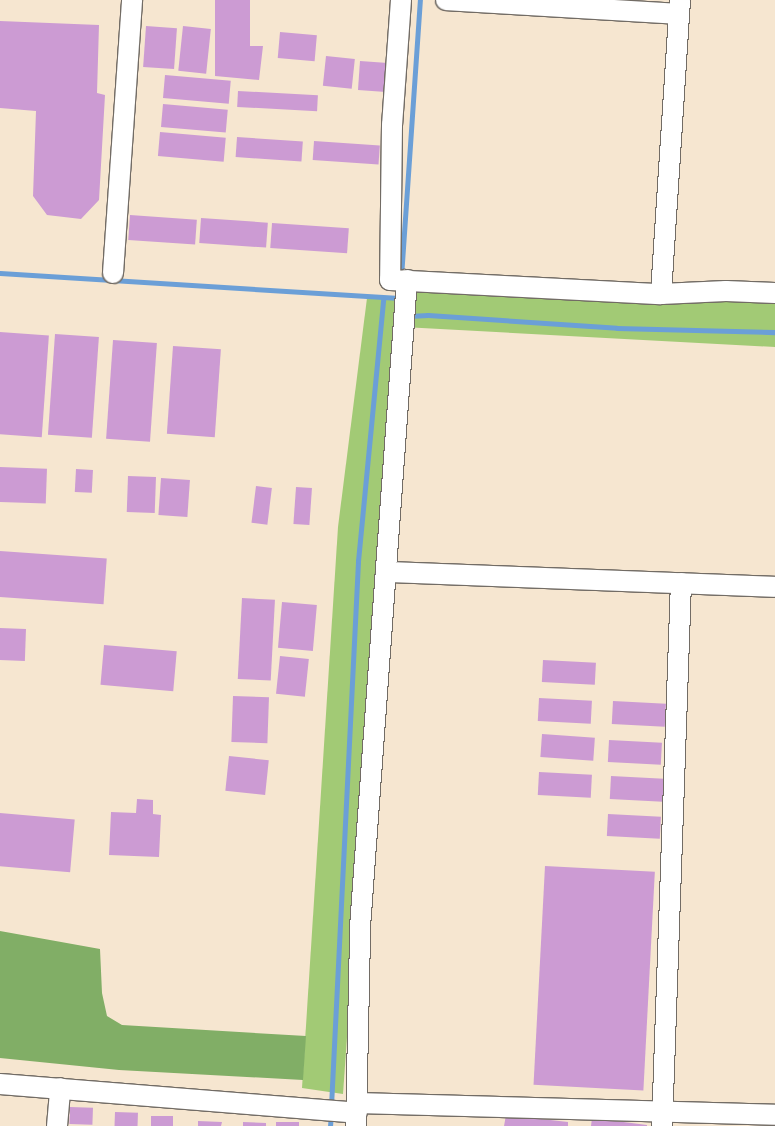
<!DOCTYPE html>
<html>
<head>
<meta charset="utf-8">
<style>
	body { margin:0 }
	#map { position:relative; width:775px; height:1126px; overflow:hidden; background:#f6e6d0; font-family:Mali,sans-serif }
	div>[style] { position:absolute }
	.green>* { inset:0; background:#a2ca75 }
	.forest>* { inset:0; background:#81ae66 }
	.stream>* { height:5px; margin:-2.5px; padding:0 2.5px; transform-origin:2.5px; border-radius:2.5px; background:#6b9fd7 }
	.building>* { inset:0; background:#cc9bd3; transform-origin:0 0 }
	.roads { filter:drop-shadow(1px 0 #726c65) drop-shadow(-1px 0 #726c65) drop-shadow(0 1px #726c65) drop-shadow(0 -1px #726c65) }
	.minor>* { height:20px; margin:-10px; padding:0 10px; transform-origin:10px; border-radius:10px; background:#fff }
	span { translate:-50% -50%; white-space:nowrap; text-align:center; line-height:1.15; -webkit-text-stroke:5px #fff; paint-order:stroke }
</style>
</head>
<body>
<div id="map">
	<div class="green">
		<i style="clip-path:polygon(406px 286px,775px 293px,775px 347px,403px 327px)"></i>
		<i style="clip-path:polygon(367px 298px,399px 298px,343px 1094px,302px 1088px,338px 527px)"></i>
	</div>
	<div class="forest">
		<i style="clip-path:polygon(0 931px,100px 949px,102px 993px,107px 1016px,122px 1025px,306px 1036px,303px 1080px,119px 1070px,0 1058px)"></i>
	</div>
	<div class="stream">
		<i style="left:0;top:273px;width:400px;rotate:3.6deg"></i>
		<i style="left:401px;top:277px;width:278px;rotate:-86.1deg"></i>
		<i style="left:409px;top:316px;width:19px;rotate:-3deg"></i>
		<i style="left:428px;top:315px;width:189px;rotate:3.9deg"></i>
		<i style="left:617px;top:328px;width:158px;rotate:1.5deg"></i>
		<i style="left:331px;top:1106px;width:546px;rotate:-87.16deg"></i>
		<i style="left:358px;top:561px;width:263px;rotate:-84.5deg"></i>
		<i style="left:330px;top:1126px;width:11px;rotate:-85deg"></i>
	</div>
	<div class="building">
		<i style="clip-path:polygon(215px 0,250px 0,250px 46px,263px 46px,259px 80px,215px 76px)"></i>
		<i style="clip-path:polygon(0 21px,99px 25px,97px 93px,105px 95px,99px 200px,81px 219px,47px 215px,33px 196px,36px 111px,0 108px)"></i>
		<i style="left:146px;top:26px;width:31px;height:41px;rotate:4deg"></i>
		<i style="left:183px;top:26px;width:28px;height:45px;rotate:6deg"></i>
		<i style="left:280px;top:32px;width:37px;height:26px;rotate:5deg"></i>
		<i style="left:326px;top:56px;width:29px;height:30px;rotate:6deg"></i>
		<i style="left:360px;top:61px;width:28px;height:29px;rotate:4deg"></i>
		<i style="left:165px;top:75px;width:66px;height:23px;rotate:5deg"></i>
		<i style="left:238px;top:91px;width:80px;height:16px;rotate:3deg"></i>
		<i style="left:163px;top:104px;width:65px;height:23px;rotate:5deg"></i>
		<i style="left:160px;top:132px;width:66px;height:24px;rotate:5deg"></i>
		<i style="left:237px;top:137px;width:66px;height:20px;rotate:4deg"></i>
		<i style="left:314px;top:141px;width:66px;height:19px;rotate:4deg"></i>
		<i style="left:130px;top:215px;width:67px;height:25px;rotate:4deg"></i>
		<i style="left:201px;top:218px;width:67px;height:25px;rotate:4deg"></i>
		<i style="left:272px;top:223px;width:77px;height:25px;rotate:4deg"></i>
		<i style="left:0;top:332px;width:49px;height:102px;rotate:4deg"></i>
		<i style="left:55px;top:334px;width:44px;height:101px;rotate:4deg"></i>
		<i style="left:113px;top:340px;width:44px;height:99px;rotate:4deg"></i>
		<i style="left:173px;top:346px;width:48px;height:88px;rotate:4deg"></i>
		<i style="left:0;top:467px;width:47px;height:35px;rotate:2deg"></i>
		<i style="left:76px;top:469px;width:17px;height:23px;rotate:3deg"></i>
		<i style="left:128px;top:476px;width:28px;height:36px;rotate:2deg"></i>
		<i style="left:161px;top:478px;width:29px;height:37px;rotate:4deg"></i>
		<i style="left:256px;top:486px;width:16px;height:37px;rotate:7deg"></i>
		<i style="left:296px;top:487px;width:16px;height:37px;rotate:4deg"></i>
		<i style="left:0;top:551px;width:107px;height:46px;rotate:4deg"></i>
		<i style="left:242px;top:598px;width:33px;height:81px;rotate:3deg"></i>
		<i style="left:282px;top:602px;width:35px;height:46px;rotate:5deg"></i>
		<i style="left:0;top:628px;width:26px;height:32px;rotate:2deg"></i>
		<i style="left:104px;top:645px;width:73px;height:40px;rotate:5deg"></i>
		<i style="left:280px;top:656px;width:29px;height:38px;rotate:6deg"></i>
		<i style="left:543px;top:660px;width:53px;height:22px;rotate:3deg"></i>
		<i style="left:233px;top:696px;width:36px;height:46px;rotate:2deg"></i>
		<i style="left:539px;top:698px;width:53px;height:23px;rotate:3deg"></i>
		<i style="left:613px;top:701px;width:53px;height:23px;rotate:3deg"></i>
		<i style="left:542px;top:734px;width:53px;height:23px;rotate:4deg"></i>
		<i style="left:609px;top:740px;width:53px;height:22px;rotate:3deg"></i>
		<i style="left:229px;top:756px;width:40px;height:35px;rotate:6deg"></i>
		<i style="left:539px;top:772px;width:53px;height:23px;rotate:3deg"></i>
		<i style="left:611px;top:776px;width:53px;height:23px;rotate:3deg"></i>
		<i style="clip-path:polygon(137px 799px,153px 800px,153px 814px,161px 815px,159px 857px,109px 855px,111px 812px,136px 813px)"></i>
		<i style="left:0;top:813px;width:75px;height:53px;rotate:5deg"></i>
		<i style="left:608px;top:814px;width:53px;height:22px;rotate:3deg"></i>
		<i style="left:545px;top:866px;width:110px;height:219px;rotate:3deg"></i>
		<i style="left:70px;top:1107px;width:23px;height:17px;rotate:2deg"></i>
		<i style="left:115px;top:1112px;width:23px;height:14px;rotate:2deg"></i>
		<i style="clip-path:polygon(506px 1115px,568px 1122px,568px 1126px,504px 1126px)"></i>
		<i style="left:151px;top:1116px;width:22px;height:10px"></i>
		<i style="clip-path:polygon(592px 1118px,647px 1125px,647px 1126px,591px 1126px)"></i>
		<i style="clip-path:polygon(198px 1121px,222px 1122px,221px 1126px,198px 1126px)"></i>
		<i style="clip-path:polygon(243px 1122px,266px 1123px,266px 1126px,243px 1126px)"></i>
		<i style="left:276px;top:1122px;width:23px;height:4px"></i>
	</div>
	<div class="roads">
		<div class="minor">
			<i style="left:401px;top:0;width:125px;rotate:94.1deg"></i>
			<i style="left:392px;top:125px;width:155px;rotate:90.7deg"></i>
			<i style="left:390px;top:280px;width:271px;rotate:3deg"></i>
			<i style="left:661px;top:294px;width:65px;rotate:-2.6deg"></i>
			<i style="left:726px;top:291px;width:49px;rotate:2.3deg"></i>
			<i style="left:446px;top:0;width:233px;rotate:3.4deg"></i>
			<i style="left:113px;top:273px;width:274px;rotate:-86deg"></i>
			<i style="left:661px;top:294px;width:295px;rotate:-86.3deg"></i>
			<i style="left:386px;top:572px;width:389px;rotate:2.2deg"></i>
			<i style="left:0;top:1084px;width:358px;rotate:4.6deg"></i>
			<i style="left:357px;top:1103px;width:418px;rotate:1.6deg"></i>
			<i style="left:57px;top:1126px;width:38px;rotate:-85deg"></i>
			<i style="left:356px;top:1126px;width:199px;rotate:-88.8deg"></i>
			<i style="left:360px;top:927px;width:649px;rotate:-85.85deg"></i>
			<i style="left:662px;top:1126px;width:543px;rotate:-88deg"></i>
		</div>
	</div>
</div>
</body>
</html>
